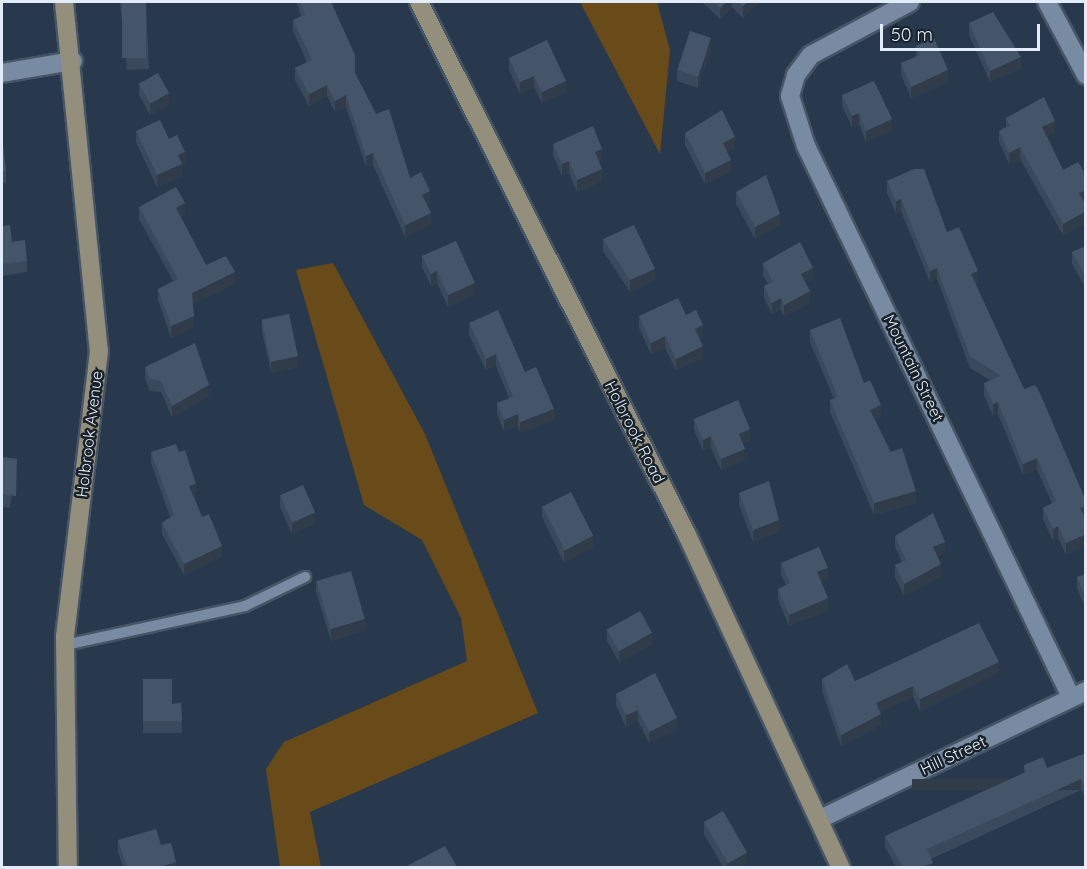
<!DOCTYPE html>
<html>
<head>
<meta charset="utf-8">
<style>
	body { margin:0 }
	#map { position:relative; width:1087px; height:869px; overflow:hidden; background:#28394d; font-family:Quicksand,sans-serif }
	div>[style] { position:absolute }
	.green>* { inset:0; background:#694a19 }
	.roads { filter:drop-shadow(2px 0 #465565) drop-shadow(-2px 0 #465565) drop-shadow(0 2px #465565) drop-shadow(0 -2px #465565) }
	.lane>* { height:10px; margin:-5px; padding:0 5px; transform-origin:5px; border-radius:5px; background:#788ba2 }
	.street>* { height:18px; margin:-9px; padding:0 9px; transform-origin:9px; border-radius:9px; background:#788ba2 }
	.secondary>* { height:18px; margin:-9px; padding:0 9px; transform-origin:9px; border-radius:9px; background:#948e7c }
	.wall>* { inset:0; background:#3a495b; transform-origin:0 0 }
	.shaded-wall>* { inset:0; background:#303c4a; transform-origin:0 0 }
	.building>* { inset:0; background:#44556a; transform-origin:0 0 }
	span { translate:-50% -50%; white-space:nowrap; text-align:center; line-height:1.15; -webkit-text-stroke:5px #182029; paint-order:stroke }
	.street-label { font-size:16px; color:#e1ecf8 }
	.frame { position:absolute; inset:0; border:3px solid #e1ecf8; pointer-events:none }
	.scale { position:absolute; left:880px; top:24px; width:160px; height:27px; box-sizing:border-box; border:3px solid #e1ecf8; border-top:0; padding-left:8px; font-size:18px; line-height:21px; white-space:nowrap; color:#e1ecf8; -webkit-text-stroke:4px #182029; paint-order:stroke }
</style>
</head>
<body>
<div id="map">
	<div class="green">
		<i style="clip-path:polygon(580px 2px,657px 2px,670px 50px,660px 154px)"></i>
		<i style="clip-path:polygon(333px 263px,425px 434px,538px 713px,310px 812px,321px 867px,280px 867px,266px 769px,284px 742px,467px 661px,461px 618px,422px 540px,364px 505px,296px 270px)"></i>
	</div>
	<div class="roads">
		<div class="lane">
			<i style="left:65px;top:645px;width:184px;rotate:-12.2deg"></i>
			<i style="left:245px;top:606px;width:67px;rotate:-25.8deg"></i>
		</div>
		<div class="street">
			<i style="left:910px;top:2px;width:112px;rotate:151.8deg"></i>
			<i style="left:811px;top:55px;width:25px;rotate:127deg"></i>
			<i style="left:796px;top:75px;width:22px;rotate:106deg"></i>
			<i style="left:790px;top:96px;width:52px;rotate:72.3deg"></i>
			<i style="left:806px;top:146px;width:611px;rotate:64.32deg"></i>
			<i style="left:1047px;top:2px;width:83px;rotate:61.9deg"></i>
			<i style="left:2px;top:73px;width:72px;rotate:-9.6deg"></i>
			<i style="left:820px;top:819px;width:295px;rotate:-25.7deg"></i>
		</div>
		<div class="secondary">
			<i style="left:64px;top:2px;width:351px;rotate:84.3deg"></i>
			<i style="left:99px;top:351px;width:287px;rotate:96.8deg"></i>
			<i style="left:65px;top:636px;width:232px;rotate:89.3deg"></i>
			<i style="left:419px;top:2px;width:597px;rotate:63.31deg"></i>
			<i style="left:687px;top:535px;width:367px;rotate:65.2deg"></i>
		</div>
	</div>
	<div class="wall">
		<i style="clip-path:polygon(120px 2px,146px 2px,149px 69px,127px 70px)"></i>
		<i style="clip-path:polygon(296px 2px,331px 2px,355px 73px,376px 114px,410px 178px,430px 203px,427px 204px,431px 224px,405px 237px,373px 165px,366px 167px,346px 107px,335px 112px,327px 96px,309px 106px,295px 80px,295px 68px,307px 62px,293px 31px,293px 20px,301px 16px)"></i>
		<i style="clip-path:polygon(702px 2px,760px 2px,743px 18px,732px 7px,720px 19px)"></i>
		<i style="clip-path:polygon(969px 23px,1021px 68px,990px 82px,969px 35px)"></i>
		<i style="clip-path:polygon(916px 46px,948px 82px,911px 98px,901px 75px,901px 63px,916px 57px)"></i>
		<i style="clip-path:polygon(711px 50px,698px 88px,677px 81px,677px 70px)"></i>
		<i style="clip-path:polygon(509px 58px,566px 92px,542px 103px,534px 87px,520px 94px,509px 70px)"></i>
		<i style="clip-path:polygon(139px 84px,169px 105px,150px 115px,139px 95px)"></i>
		<i style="clip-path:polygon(842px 95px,892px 131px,866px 142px,859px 124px,852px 127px,842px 106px)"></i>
		<i style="clip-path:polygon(1006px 118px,1055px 132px,1047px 136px,1063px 170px,1086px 175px,1086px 202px,1084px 203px,1086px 205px,1086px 223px,1063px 235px,1020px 159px,1009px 164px,999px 142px,999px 131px,1006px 127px)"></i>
		<i style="clip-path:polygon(136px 131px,169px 139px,185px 164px,182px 165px,182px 176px,157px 187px,136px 142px)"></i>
		<i style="clip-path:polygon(685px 133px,735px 148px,727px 152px,731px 171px,705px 184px,685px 145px)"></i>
		<i style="clip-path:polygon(2px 137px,6px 171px,6px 183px,2px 183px)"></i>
		<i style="clip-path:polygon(553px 144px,602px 160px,599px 162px,602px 181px,577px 192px,569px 173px,562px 176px,553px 155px)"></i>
		<i style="clip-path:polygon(887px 181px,947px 232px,978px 282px,975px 284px,1024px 389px,1086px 501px,1086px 545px,1066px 555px,1058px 538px,1053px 541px,1043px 519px,1043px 508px,1052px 503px,1037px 470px,1023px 475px,998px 414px,993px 416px,984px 395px,984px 383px,990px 380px,970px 368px,937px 279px,930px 282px,901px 211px,896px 213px,887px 193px)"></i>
		<i style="clip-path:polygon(736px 192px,780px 225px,755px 239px,736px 204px)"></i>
		<i style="clip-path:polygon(139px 207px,185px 215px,181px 217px,206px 265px,235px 284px,193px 304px,194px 327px,171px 338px,158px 300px,158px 289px,173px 281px,139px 219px)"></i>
		<i style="clip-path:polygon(2px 226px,12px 242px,27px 261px,27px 272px,2px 276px)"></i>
		<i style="clip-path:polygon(603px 239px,655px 280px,630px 292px,603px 251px)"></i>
		<i style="clip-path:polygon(1086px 246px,1086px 289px,1072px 264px,1072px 252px)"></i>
		<i style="clip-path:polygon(422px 256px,475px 294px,448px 307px,437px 283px,431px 286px,422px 267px)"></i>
		<i style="clip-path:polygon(763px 263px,813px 279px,806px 283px,810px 303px,784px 316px,781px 310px,772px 314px,764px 298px,764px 286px,768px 284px,763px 275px)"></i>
		<i style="clip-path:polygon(686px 315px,703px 337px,700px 339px,703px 358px,676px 370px,665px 348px,651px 354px,639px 328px,639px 316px)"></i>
		<i style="clip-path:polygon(262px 320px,298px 367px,271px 373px,262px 332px)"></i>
		<i style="clip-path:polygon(469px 323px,525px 372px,554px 420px,520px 433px,518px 426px,504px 431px,497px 414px,497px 403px,509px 398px,496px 366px,486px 370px,469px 335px)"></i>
		<i style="clip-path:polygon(810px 330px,864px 383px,881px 416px,875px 419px,916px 503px,874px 515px,830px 412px,830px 400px,834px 399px,810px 342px)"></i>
		<i style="clip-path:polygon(145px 367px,209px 396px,172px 417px,161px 392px,150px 391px,145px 379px)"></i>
		<i style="clip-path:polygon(694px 419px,750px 441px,743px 444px,745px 460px,721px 470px,711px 448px,703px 451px,694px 430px)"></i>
		<i style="clip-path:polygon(151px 452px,196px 495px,194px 496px,202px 517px,222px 557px,184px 575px,162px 534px,162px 523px,170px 517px,151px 463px)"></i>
		<i style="left:2px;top:457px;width:15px;height:49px;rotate:8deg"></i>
		<i style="clip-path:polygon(739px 493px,779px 532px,753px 542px,739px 505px)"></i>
		<i style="clip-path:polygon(280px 496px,315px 524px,292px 534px,280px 507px)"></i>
		<i style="clip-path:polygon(542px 506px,593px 547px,564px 563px,542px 517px)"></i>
		<i style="clip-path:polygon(895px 536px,945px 553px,937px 557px,941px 576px,904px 596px,895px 577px,895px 565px,902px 562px,895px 547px)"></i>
		<i style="clip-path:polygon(781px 563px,828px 579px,821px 582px,828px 610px,789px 626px,778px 600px,778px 589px,786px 585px,781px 575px)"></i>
		<i style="clip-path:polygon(1086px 574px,1086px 610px,1077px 588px,1077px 577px)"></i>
		<i style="clip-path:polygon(316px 580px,365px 630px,331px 641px,316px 592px)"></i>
		<i style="clip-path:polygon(607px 629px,652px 644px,619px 662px,607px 641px)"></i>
		<i style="clip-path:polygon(999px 673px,920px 711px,913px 697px,880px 712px,881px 725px,841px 746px,822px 691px,822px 679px,855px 681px)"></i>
		<i style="clip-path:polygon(143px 679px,172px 704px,181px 703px,182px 733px,143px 733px)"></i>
		<i style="clip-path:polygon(616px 694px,677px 730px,649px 743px,638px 721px,626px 727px,616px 705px)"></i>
		<i style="clip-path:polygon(1086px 753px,1086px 800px,1081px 790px,931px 859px,933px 867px,896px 867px,885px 847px,885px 836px,1024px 773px,1024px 765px,1047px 768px)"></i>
		<i style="clip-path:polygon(704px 822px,747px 863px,740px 867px,723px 867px,704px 834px)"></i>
		<i style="clip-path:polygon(118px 840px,161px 845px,176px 867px,123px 867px,118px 852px)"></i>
	</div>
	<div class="shaded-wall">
		<i style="clip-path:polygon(726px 2px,732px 2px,732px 7px,720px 19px,720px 8px)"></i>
		<i style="clip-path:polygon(748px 2px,760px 2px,743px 18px,743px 6px)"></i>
		<i style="clip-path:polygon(711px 38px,711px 50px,698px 88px,698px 77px)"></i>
		<i style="clip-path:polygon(1021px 57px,1021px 68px,990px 82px,990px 71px)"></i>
		<i style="clip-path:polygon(948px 70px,948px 82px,911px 98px,911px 87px)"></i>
		<i style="clip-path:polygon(534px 76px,534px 87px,520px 94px,520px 82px)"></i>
		<i style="clip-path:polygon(566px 81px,566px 92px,542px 103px,542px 92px)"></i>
		<i style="clip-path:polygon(327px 85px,327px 96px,309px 106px,309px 94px)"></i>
		<i style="clip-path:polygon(169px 93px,169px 105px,150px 115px,150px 103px)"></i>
		<i style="clip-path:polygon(346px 95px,346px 107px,335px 112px,335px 101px)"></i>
		<i style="clip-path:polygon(859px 113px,859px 124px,852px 127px,852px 116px)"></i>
		<i style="clip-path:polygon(892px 119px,892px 131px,866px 142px,866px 131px)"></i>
		<i style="clip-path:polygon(1055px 121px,1055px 132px,1042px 139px,1042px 127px)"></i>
		<i style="clip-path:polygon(735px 137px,735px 148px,723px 154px,723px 143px)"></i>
		<i style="clip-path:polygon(1020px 147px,1020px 159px,1009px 164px,1009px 153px)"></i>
		<i style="clip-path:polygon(602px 149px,602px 160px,595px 164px,595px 152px)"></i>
		<i style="clip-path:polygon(185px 152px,185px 164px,182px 165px,182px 176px,157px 187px,157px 175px,178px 155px)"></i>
		<i style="clip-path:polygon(373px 153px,373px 165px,366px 167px,366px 156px)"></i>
		<i style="clip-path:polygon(731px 160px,731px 171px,705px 184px,705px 173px)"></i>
		<i style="clip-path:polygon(569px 161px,569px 173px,562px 176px,562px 164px)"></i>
		<i style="clip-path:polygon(602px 169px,602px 181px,577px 192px,577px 180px)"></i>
		<i style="clip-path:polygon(1086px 190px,1086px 202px,1079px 205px,1079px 193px)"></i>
		<i style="clip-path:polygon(430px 191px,430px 203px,422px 207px,422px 195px)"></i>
		<i style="clip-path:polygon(901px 199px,901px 211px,896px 213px,896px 201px)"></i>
		<i style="clip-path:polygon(185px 203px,185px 215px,176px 220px,176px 208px)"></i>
		<i style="clip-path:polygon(1086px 211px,1086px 223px,1063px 235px,1063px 224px)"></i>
		<i style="clip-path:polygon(431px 213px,431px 224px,405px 237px,405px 225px)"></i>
		<i style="clip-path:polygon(780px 214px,780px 225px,755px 239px,755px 227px)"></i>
		<i style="clip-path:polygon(813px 268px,813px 279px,801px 286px,801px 274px)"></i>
		<i style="clip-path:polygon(937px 268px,937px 279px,930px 282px,930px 271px)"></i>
		<i style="clip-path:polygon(655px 269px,655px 280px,630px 292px,630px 280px)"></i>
		<i style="clip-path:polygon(437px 271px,437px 283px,431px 286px,431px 274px)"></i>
		<i style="clip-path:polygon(978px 271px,978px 282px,971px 286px,971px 274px)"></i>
		<i style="clip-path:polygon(235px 272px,235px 284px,192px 305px,192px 293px)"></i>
		<i style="clip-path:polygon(475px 283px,475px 294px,448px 307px,448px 295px)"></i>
		<i style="clip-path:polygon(810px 291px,810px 303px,784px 316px,784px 305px)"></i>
		<i style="clip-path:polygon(781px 298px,781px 310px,772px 314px,772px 303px)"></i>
		<i style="clip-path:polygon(194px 316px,194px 327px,171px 338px,171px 326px)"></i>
		<i style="clip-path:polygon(703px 325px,703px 337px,695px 341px,695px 329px)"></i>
		<i style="clip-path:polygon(665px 336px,665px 348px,651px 354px,651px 343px)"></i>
		<i style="clip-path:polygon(703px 346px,703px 358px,676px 370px,676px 359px)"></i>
		<i style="clip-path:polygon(496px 354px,496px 366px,486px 370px,486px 359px)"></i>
		<i style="clip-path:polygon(298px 356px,298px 367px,271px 373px,271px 361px)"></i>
		<i style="clip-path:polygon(209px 385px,209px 396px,172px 417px,172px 406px)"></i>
		<i style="clip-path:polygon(998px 402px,998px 414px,993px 416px,993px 404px)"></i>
		<i style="clip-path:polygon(881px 405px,881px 416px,870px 421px,870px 410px)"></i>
		<i style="clip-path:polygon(554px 409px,554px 420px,520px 433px,520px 422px)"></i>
		<i style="clip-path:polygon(518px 414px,518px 426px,504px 431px,504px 420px)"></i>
		<i style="clip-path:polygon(750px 429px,750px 441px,739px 445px,739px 434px)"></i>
		<i style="clip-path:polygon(711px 436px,711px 448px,703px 451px,703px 440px)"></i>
		<i style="clip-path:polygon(745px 449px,745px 460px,721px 470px,721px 459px)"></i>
		<i style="clip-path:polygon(1037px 458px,1037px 470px,1023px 475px,1023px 464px)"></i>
		<i style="clip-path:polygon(196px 484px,196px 495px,189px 497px,189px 486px)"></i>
		<i style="clip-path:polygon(916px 491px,916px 503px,874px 515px,874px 503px)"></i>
		<i style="clip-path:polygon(1086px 506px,1086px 517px,1080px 520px,1080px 508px)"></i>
		<i style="clip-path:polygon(315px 512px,315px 524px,292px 534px,292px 522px)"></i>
		<i style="clip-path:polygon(779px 520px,779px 532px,753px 542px,753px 530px)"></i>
		<i style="clip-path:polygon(1058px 526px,1058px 538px,1053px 541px,1053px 529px)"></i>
		<i style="clip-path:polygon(1086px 534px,1086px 545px,1066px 555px,1066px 543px)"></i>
		<i style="clip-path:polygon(593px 536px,593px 547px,564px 563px,564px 551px)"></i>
		<i style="clip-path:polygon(945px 542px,945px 553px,933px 559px,933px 547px)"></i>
		<i style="clip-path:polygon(222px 546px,222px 557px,184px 575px,184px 564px)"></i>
		<i style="clip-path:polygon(941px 564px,941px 576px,904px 596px,904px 584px)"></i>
		<i style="clip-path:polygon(828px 568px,828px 579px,817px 584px,817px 572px)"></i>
		<i style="clip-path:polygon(828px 598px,828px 610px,789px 626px,789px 615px)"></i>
		<i style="clip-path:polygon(365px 619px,365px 630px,331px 641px,331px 629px)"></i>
		<i style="clip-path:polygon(652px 633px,652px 644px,619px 662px,619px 651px)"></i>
		<i style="clip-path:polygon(999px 662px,999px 673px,920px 711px,920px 699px)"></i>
		<i style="clip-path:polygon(913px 686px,913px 697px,876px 714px,876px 703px)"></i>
		<i style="clip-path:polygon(638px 710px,638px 721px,626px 727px,626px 715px)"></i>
		<i style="clip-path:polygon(881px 714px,881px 725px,841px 746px,841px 735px)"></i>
		<i style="clip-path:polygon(677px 718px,677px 730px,649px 743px,649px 732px)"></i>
		<i style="left:1081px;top:779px;width:11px;height:169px;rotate:90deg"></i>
		<i style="clip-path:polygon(747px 852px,747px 863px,740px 867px,727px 867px,727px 863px)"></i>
		<i style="clip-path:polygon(176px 862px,176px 867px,163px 867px,163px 866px)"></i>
		<i style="clip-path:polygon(933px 863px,933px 867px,922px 867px)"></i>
	</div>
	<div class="building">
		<i style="left:122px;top:2px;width:24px;height:56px"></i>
		<i style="clip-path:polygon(300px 2px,331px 2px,355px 55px,355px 73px,376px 114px,389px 109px,410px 178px,421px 172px,430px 191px,422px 195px,431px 213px,405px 225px,373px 153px,366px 156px,346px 95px,335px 101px,327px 85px,309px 94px,295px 68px,312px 60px,293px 20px,305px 15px)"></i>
		<i style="clip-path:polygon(714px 2px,726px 2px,720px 8px)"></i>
		<i style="clip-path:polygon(738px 2px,748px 2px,743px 6px)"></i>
		<i style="clip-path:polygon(993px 12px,1021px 57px,990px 71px,969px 23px)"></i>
		<i style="left:690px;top:31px;width:22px;height:41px;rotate:18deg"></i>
		<i style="clip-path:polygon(934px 38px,948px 70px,911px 87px,901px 63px,920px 55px,916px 46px)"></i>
		<i style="clip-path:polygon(547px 40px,566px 81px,542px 92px,534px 76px,520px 82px,509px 58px)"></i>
		<i style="left:158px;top:73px;width:23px;height:22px;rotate:61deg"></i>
		<i style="clip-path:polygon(874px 81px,892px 119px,866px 131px,859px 113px,852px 116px,842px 95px)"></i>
		<i style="clip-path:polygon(1044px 97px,1055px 121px,1042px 127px,1063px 170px,1078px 162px,1086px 175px,1086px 190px,1079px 193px,1086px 205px,1086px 211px,1063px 224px,1020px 147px,1009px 153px,999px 131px,1010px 126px,1006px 118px)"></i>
		<i style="clip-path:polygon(722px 110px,735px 137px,723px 143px,731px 160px,705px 173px,685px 133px)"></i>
		<i style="clip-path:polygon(160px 120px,169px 139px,177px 135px,185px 152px,178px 155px,182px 164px,157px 175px,136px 131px)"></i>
		<i style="clip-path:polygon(593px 126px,602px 149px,595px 152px,602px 169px,577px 180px,569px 161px,562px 164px,553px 144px)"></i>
		<i style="clip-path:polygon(2px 137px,6px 171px,2px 172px)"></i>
		<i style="clip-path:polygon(914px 169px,924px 169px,947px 232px,959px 227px,978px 271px,971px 274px,1024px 389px,1035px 385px,1039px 391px,1086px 501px,1086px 506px,1080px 508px,1086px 519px,1086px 534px,1066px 543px,1058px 526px,1053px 529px,1043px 508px,1056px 501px,1037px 458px,1023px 464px,998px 402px,993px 404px,984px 383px,1001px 376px,970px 356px,937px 268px,930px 271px,901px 199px,896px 201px,887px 181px)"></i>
		<i style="clip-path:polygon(766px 175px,780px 214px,755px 227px,736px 192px)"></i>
		<i style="clip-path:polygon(176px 187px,185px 203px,176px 208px,206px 265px,226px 256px,235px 272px,192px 293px,194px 316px,171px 326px,158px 289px,178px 279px,139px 207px)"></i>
		<i style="clip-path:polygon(10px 225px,12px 242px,25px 240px,27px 261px,2px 264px,2px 226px)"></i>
		<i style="clip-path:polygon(634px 225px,655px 269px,630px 280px,603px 239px)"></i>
		<i style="clip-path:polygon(456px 241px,475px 283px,448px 295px,437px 271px,431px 274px,422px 256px)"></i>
		<i style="clip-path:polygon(800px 242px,813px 268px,801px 274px,810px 291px,784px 305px,781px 298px,772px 303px,764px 286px,773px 282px,763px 263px)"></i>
		<i style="clip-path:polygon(1086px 246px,1086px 277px,1072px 252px)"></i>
		<i style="clip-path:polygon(678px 298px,686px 315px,696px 310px,703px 325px,695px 329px,703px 346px,676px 359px,665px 336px,651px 343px,639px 316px)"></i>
		<i style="clip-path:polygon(498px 310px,525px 372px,536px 367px,554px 409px,520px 422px,518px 414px,504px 420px,497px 403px,513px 397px,496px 354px,486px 359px,469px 323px)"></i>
		<i style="left:289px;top:314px;width:43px;height:28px;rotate:78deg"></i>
		<i style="clip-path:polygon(840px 318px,864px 383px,870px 380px,881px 405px,870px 410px,890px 452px,902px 448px,916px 491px,874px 503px,830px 400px,838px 397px,810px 330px)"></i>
		<i style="clip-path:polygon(195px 343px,209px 385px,172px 406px,161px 381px,150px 379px,145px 367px)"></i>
		<i style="clip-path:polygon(738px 400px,750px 429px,739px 434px,745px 449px,721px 459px,711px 436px,703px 440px,694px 419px)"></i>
		<i style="clip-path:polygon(176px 444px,179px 452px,185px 450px,196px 484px,189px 486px,202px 517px,209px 514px,222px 546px,184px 564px,162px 523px,174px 515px,151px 452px)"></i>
		<i style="clip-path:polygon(2px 457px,17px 459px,16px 496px,2px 494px)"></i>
		<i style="clip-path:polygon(769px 481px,779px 520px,753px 530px,739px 493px)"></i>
		<i style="left:303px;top:485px;width:30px;height:25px;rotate:66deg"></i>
		<i style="left:571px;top:492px;width:49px;height:32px;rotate:63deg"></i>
		<i style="clip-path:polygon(933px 513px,945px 542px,933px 547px,941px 564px,904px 584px,895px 565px,906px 560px,895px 536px)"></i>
		<i style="clip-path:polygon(819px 547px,828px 568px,817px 572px,828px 598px,789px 615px,778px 589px,790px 583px,781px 563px)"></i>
		<i style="left:351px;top:571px;width:50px;height:36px;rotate:74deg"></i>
		<i style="clip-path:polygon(1086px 574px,1086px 599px,1077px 577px)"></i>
		<i style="left:640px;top:611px;width:25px;height:38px;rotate:61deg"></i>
		<i style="clip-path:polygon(979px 623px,999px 662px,920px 699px,913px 686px,876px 703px,881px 714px,841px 735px,822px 679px,847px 664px,855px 681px)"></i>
		<i style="clip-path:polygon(655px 673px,677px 718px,649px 732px,638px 710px,626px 715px,616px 694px)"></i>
		<i style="clip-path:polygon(143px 679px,172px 679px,172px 704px,181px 703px,182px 721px,143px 721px)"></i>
		<i style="clip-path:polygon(1086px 753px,1086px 789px,1081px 779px,927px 849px,933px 863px,922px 867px,903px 867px,885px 836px,1026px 772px,1024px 765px,1043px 757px,1047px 768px)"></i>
		<i style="left:723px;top:811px;width:48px;height:22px;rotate:60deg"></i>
		<i style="clip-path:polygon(156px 829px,161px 845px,171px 843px,176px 862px,163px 866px,164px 867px,127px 867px,118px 840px)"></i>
		<i style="clip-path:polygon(445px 846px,457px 867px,405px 867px)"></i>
	</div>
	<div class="street-label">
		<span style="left:914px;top:368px;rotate:64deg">Mountain Street</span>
		<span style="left:635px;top:432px;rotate:63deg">Holbrook Road</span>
		<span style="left:89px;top:434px;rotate:-83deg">Holbrook Avenue</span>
		<span style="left:953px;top:755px;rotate:-25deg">Hill Street</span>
	</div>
	<div class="frame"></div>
	<div class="scale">50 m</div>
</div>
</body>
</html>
